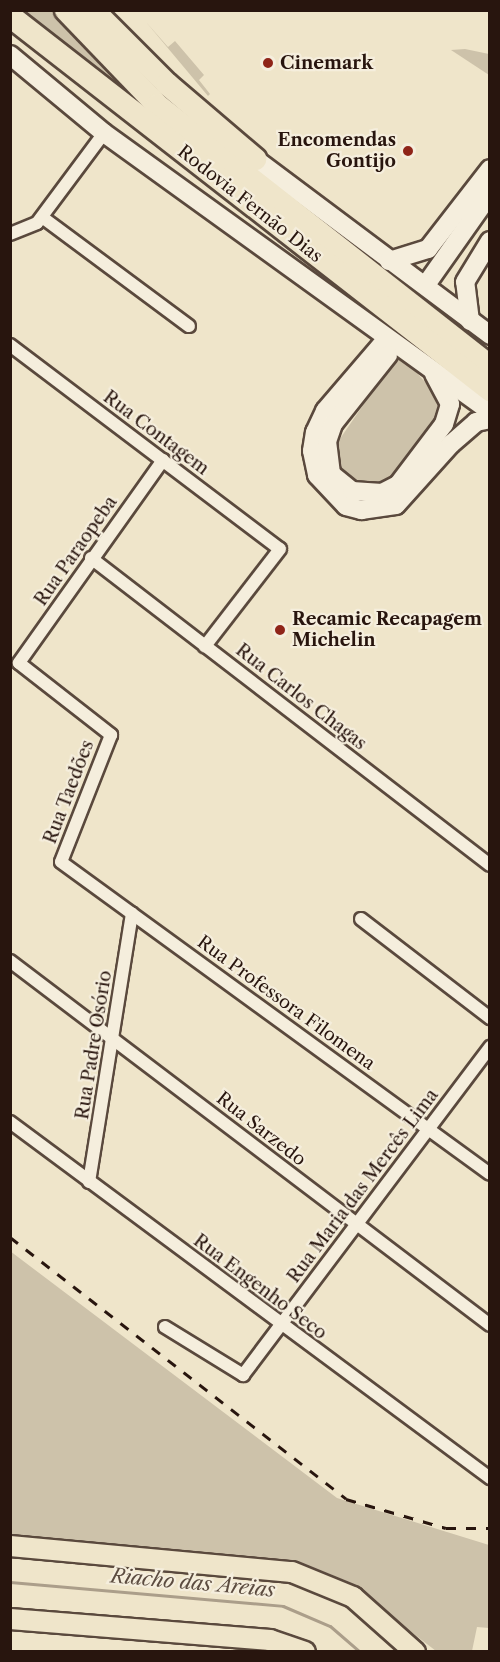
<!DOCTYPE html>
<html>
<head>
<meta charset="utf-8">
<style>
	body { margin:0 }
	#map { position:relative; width:500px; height:1662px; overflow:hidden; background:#efe5ca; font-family:"Libre Caslon Text",serif }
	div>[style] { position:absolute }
	.green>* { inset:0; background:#cdc2aa }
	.stream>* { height:3px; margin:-1.5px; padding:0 1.5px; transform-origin:1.5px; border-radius:1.5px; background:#ab9e8a }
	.secondary-tunnel>* { height:18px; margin-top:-9px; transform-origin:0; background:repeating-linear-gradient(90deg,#c7bba4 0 18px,transparent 0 27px) }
	.roads { filter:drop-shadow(2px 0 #5a493d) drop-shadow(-2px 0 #5a493d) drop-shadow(0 2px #5a493d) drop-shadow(0 -2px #5a493d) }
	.street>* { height:12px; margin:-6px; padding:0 6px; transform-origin:6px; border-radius:6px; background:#f5eedd }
	.secondary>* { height:18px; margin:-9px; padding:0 9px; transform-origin:9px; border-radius:9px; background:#f5eedd }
	.primary>* { height:20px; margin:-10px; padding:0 10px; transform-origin:10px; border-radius:10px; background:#efe5ca }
	.highway>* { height:22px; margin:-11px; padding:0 11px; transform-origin:11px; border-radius:11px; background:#efe5ca }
	.rail>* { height:3px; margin-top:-1.5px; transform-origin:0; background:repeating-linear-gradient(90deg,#28150e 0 10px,transparent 0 20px) }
	.dots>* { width:16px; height:16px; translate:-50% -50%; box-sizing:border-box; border:3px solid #f5eedd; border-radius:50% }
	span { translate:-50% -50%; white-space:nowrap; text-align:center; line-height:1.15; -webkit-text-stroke:4.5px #f5eedd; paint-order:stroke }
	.poi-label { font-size:18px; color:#28150e; font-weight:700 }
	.left { translate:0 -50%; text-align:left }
	.right { translate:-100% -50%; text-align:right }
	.street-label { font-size:18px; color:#28150e }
	.water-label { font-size:20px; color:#5c4c40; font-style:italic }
	.frame { position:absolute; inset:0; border:12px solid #28150e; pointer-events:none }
</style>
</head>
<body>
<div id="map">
	<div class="green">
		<i style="clip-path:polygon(16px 11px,56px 11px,162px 126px)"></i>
		<i style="clip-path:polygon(146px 22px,168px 47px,175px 41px,204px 75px,199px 80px,210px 94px,208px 96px)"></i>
		<i style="clip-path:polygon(465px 49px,489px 54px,489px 75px,451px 50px)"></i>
		<i style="clip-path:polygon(399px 353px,434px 392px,439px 414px,396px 477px,383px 486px,353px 483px,337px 466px,335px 446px)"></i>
		<i style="clip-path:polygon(10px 1251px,337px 1498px,489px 1545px,489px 1628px,477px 1627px,472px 1651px,436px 1651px,344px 1580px,304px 1564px,11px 1540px)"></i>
	</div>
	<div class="stream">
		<i style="left:10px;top:1582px;width:274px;rotate:5deg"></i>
		<i style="left:283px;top:1606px;width:51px;rotate:23.1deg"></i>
		<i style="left:330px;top:1626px;width:40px;rotate:41deg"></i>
	</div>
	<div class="secondary-tunnel">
		<i style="left:392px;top:351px;width:81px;rotate:-53.6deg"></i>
	</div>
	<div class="roads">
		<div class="street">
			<i style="left:42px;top:217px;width:183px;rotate:36.6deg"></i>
			<i style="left:10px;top:234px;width:29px;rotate:-22deg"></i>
			<i style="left:37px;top:223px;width:112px;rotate:-53.3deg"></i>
			<i style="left:10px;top:345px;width:338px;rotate:37.1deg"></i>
			<i style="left:280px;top:549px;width:123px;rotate:127.7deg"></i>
			<i style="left:163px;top:460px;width:249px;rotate:125.4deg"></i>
			<i style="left:19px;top:663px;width:117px;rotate:38deg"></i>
			<i style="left:111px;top:735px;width:136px;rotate:111.5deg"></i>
			<i style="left:61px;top:862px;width:530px;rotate:36.03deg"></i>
			<i style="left:91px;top:558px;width:503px;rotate:37.58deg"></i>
			<i style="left:361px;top:919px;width:163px;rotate:37.5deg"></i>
			<i style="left:10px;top:961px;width:602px;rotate:37.17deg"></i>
			<i style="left:10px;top:1122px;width:598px;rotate:36.56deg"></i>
			<i style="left:89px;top:1182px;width:272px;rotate:-80.9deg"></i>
			<i style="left:165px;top:1327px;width:92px;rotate:31.6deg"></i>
			<i style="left:243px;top:1375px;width:411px;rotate:-53deg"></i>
		</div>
		<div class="secondary">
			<i style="left:10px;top:55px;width:122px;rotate:39.7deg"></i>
			<i style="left:104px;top:133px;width:476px;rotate:35.8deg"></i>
			<i style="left:255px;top:159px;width:294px;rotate:36.8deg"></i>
			<i style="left:389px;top:261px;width:41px;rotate:-17.1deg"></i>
			<i style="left:428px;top:249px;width:101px;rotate:-52.2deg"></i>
			<i style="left:430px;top:279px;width:104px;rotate:-54.8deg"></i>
			<i style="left:470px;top:321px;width:39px;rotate:-97deg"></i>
			<i style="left:465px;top:282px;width:48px;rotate:-58.6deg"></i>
			<i style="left:383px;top:343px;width:89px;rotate:130.5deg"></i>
			<i style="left:325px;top:411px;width:23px;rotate:115deg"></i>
			<i style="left:315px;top:432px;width:19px;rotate:99deg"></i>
			<i style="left:312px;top:451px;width:25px;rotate:78deg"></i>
			<i style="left:317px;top:475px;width:42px;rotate:46.9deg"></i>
			<i style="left:346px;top:506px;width:16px;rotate:15deg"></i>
			<i style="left:361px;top:510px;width:35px;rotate:-8deg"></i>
			<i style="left:396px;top:505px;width:82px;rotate:-48deg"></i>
			<i style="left:451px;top:444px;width:33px;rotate:-41deg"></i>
			<i style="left:476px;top:422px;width:14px;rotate:-12deg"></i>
			<i style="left:388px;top:355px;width:88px;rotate:128.6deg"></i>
			<i style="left:333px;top:424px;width:18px;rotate:109deg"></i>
			<i style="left:327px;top:441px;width:33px;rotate:83deg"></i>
			<i style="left:331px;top:474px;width:27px;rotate:39deg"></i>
			<i style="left:352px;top:491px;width:30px;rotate:4deg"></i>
			<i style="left:382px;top:493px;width:18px;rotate:-27deg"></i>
			<i style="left:398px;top:485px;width:76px;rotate:-53deg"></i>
			<i style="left:444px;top:424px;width:21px;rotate:-73deg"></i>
			<i style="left:450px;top:404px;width:34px;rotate:-118deg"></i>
		</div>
		<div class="primary">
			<i style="left:10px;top:1546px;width:283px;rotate:5.3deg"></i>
			<i style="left:292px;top:1572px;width:66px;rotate:22.3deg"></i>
			<i style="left:353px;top:1597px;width:83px;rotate:41.6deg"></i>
			<i style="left:10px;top:1619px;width:261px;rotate:4.6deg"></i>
			<i style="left:270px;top:1640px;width:37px;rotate:19deg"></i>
		</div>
		<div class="highway">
			<i style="left:66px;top:10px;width:132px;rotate:46.2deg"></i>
			<i style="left:157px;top:105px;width:423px;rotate:38.1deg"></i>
			<i style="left:93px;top:10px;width:105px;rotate:45deg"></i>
			<i style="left:167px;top:84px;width:116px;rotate:40.4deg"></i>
			<i style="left:10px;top:16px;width:609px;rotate:37.92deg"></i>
		</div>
	</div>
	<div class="rail">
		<i style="left:10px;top:1237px;width:426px;rotate:37.9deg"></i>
		<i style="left:346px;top:1499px;width:104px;rotate:16.2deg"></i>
		<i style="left:446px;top:1528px;width:44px"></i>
	</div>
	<div class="dots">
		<i style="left:268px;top:63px;background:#8f2418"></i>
		<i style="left:408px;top:151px;background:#8f2418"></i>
		<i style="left:280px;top:630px;background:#8f2418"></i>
	</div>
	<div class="poi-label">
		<span class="left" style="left:280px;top:63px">Cinemark</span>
		<span class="right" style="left:396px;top:151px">Encomendas<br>Gontijo</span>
		<span class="left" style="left:292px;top:630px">Recamic Recapagem<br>Michelin</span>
	</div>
	<div class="street-label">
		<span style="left:250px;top:204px;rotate:38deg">Rodovia Fernão Dias</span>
		<span style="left:156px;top:433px;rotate:37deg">Rua Contagem</span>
		<span style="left:76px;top:551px;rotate:-55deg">Rua Paraopeba</span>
		<span style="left:301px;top:697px;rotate:38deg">Rua Carlos Chagas</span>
		<span style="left:69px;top:792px;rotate:-69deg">Rua Taedões</span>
		<span style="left:286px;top:1003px;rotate:36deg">Rua Professora Filomena</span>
		<span style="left:94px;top:1045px;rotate:-81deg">Rua Padre Osório</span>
		<span style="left:261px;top:1129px;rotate:38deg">Rua Sarzedo</span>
		<span style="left:363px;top:1186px;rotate:-53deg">Rua Maria das Mercês Lima</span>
		<span style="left:260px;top:1287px;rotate:37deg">Rua Engenho Seco</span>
	</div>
	<div class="water-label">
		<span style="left:193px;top:1583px;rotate:5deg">Riacho das Areias</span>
	</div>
	<div class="frame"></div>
</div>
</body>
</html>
